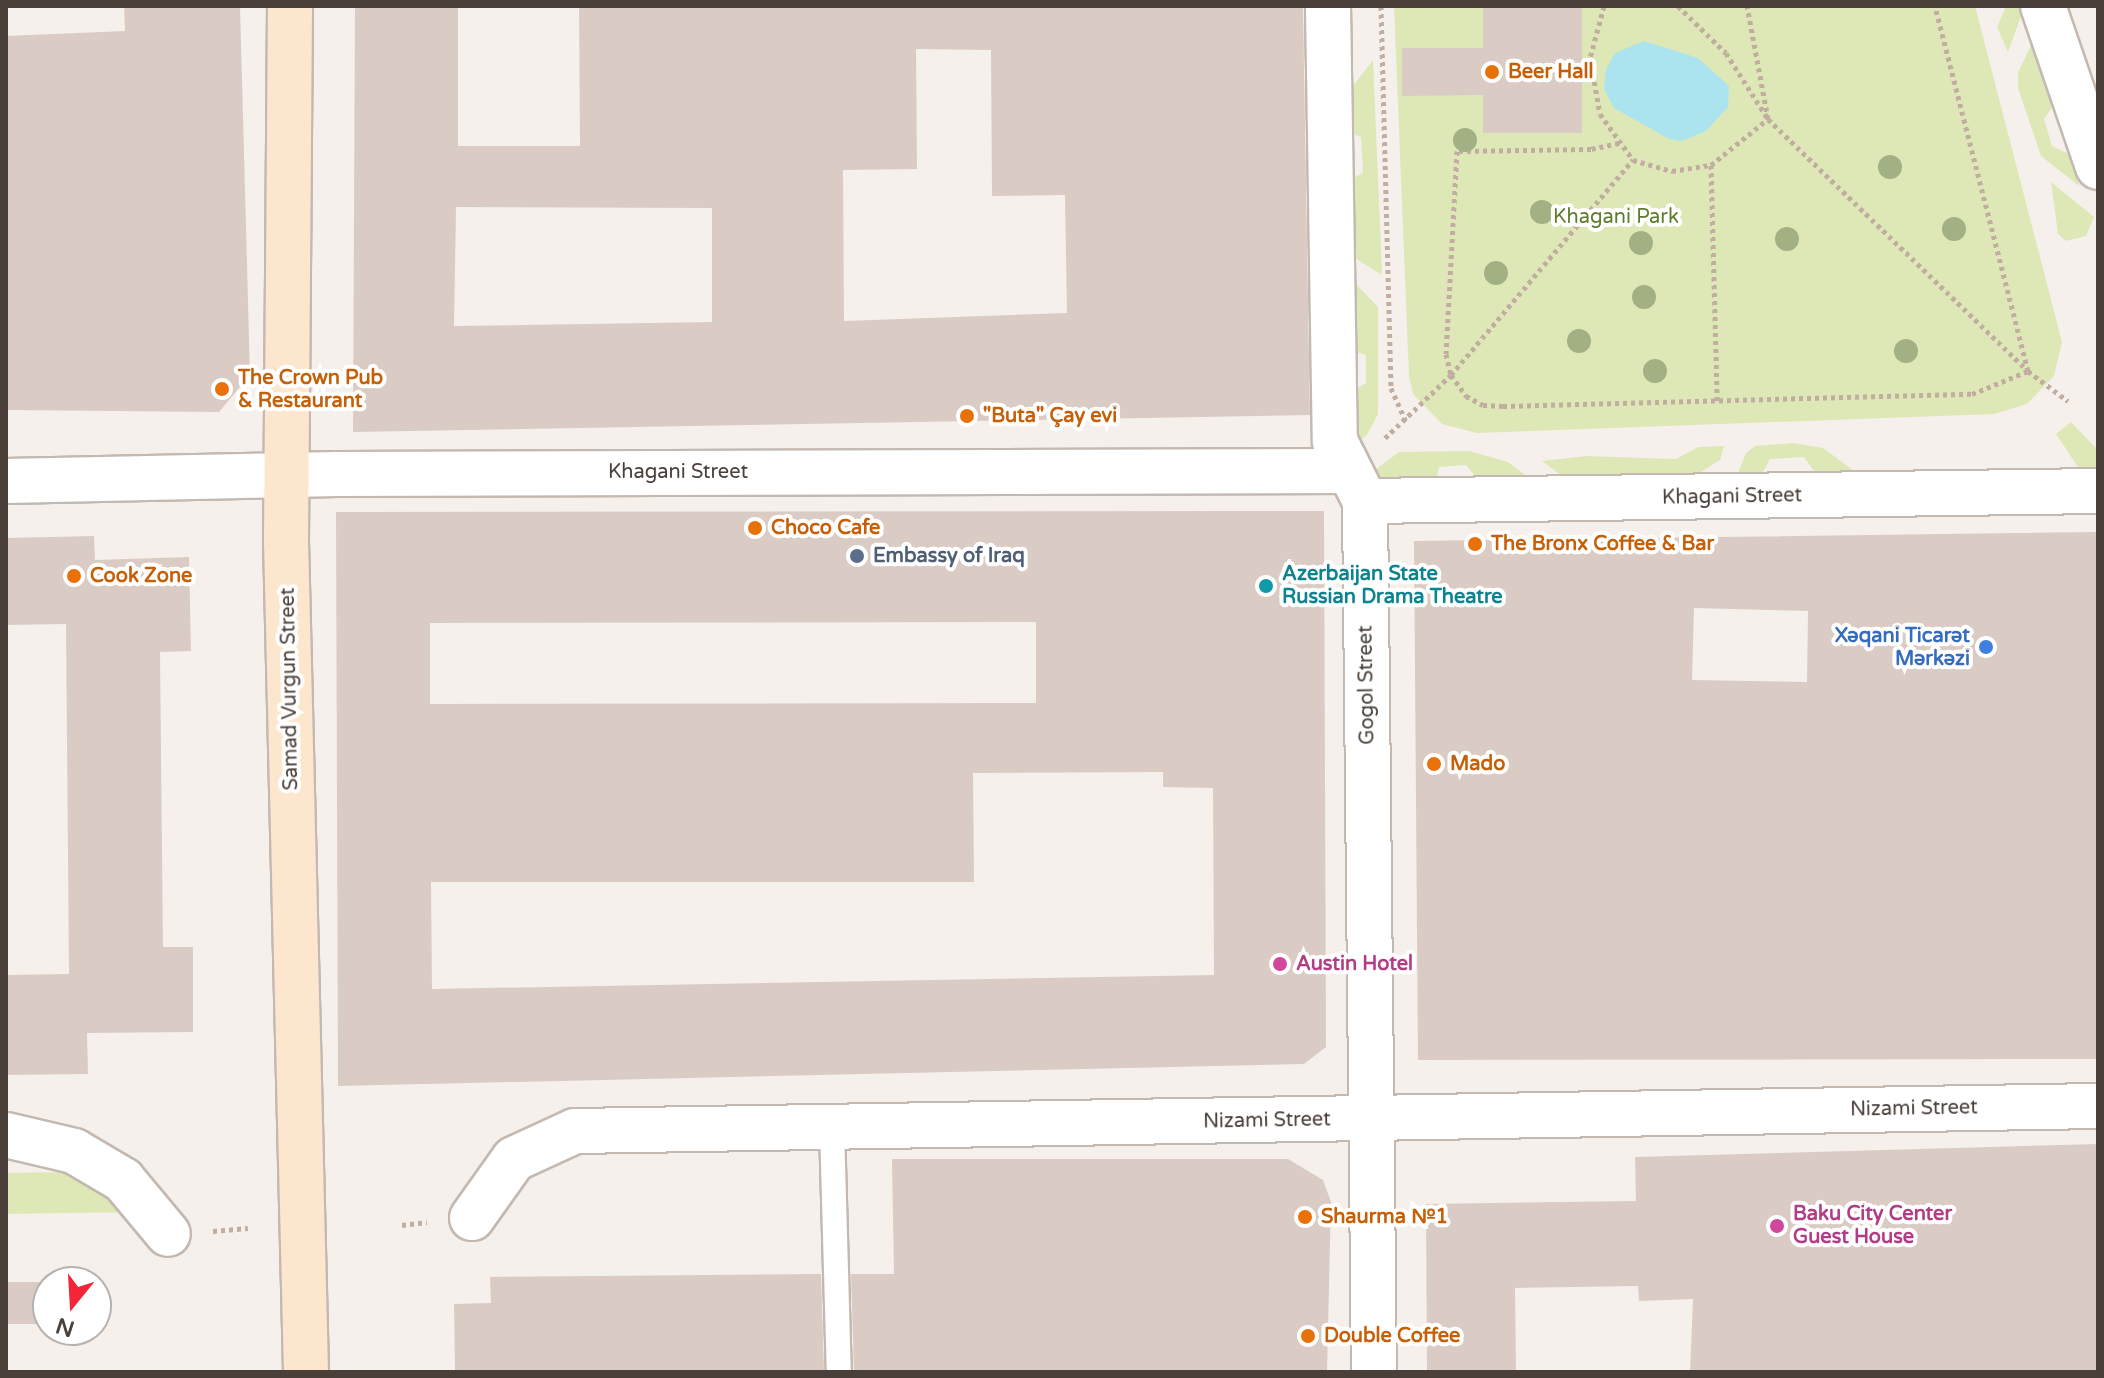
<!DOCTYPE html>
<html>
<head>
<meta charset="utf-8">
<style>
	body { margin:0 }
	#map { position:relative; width:2104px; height:1378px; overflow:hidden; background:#f5f0ec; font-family:"Varela Round",sans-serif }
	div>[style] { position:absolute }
	.green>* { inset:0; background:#dee8b7 }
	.water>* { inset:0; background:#abe4ef }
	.building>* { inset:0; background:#daccc4; transform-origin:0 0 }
	.path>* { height:5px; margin-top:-2.5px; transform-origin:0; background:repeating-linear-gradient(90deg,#c2aea0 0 4px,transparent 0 8px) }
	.roads { filter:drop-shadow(2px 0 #c4b9b1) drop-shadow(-2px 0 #c4b9b1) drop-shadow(0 2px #c4b9b1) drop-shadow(0 -2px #c4b9b1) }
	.lane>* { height:24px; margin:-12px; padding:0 12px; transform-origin:12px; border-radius:12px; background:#fff }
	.street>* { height:44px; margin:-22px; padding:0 22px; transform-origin:22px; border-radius:22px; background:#fff }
	.secondary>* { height:44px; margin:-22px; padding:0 22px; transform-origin:22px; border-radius:22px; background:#fde6ce }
	.trees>* { width:24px; height:24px; margin:-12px; border-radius:50%; background:#a2b083 }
	.dots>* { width:22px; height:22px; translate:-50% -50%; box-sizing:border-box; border:4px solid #fff; border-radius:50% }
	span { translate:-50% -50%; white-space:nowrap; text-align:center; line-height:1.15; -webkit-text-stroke:8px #fff; paint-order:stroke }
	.food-label { font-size:20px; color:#c56008; font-weight:700 }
	.left { translate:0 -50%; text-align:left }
	.park-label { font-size:20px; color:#5e7c2d }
	.street-label { font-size:20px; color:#4a3f39 }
	.service-label { font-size:20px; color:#4e5e75; font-weight:700 }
	.culture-label { font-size:20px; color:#0d838f; font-weight:700 }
	.shop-label { font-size:20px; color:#366cbe; font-weight:700 }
	.right { translate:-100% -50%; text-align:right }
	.hotel-label { font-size:20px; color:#b23c85; font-weight:700 }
	.frame { position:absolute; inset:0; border:8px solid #4a3f39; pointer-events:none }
	.north { position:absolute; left:32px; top:1266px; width:80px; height:80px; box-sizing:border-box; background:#fff; border:2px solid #b7b2b0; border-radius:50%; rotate:198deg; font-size:22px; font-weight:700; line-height:32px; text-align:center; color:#4a3f39 }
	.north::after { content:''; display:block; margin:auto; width:28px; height:36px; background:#f42539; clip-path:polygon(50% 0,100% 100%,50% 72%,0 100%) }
</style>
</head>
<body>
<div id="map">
	<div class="green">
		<i style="clip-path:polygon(1394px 6px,1975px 6px,2062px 342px,2054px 376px,2027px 404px,1994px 414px,1477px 433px,1442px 424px,1413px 394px,1409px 377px)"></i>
		<i style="clip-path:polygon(2006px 6px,2024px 8px,2008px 52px,1997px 27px)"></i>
		<i style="clip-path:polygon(2033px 41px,2055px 103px,2044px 119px,2052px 146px,2071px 155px,2079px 186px,2041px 156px,2018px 88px,2018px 73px)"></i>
		<i style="clip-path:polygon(1373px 60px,1382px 272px,1380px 274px,1349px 254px,1347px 181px,1363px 173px,1361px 137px,1348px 132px,1346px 95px)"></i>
		<i style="clip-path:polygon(2051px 182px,2094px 217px,2086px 236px,2066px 241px,2058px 234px)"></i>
		<i style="clip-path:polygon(1351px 279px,1378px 307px,1378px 414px,1367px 435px,1348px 451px,1352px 391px,1366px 383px,1366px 355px,1353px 351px)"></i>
		<i style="clip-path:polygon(2071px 422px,2098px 450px,2098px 480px,2086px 479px,2056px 434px)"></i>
		<i style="clip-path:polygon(1793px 443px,1823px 448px,1861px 476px,1817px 475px,1804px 457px,1770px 459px,1760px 477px,1737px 476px,1746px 453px,1755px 446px)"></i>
		<i style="clip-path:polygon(1724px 446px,1720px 460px,1688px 480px,1565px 478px,1542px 461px,1586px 456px,1676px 459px,1698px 447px)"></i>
		<i style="clip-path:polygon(1469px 451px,1508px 462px,1528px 477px,1481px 483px,1466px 465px,1439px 467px,1436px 480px,1371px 484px,1372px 472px,1399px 452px)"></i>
		<i style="clip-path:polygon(72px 1172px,131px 1212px,6px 1214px,6px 1173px)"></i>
	</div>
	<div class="water">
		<i style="clip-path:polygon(1644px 41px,1698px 58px,1729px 86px,1728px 107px,1706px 131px,1682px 141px,1669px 139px,1614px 108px,1604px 89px,1606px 70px,1615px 53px)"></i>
	</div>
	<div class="building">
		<i style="clip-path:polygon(124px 6px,240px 6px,250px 375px,219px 412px,6px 410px,6px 36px,125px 31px)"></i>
		<i style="clip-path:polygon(evenodd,355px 6px,458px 6px,458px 146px,580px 146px,579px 6px,1303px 6px,1310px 415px,353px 432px,355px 6px,916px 49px,991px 50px,992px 196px,1065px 195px,1067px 313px,844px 321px,843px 170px,917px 169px,916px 49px,355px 6px,456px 207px,712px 208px,712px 322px,454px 326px,456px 207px)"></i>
		<i style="clip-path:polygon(1483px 6px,1582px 6px,1582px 133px,1483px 133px,1483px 95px,1402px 96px,1402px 48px,1483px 48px)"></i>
		<i style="clip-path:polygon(evenodd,1324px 511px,1326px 1047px,1304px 1064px,338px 1086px,336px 512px,1324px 511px,1036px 622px,1036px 703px,430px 704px,430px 623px,1036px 622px,1324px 511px,1163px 772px,1163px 787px,1213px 788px,1214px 975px,432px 989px,431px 882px,974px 882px,973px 773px,1163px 772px)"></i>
		<i style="clip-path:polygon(evenodd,2098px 532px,2098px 1059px,1418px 1060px,1414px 541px,2098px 532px,1694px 608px,1808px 611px,1807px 682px,1692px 680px,1694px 608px)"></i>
		<i style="clip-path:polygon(94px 536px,95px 560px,189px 557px,191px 651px,160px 652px,163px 947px,193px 947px,193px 1032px,87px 1033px,88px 1074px,6px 1075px,6px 975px,69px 974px,66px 624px,6px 625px,6px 538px)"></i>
		<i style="clip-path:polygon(2098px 1144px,2098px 1372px,1690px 1372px,1693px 1299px,1639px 1301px,1638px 1286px,1515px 1288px,1516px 1372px,1427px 1372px,1426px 1204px,1636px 1201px,1635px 1157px)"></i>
		<i style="clip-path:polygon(892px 1159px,1288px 1159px,1323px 1180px,1331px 1202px,1327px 1372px,854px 1370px,851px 1274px,894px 1274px)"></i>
		<i style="clip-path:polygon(821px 1274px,824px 1370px,455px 1372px,454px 1304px,491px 1303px,490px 1277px)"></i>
		<i style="left:6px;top:1282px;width:42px;height:42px"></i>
	</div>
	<div class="path">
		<i style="left:1381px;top:6px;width:382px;rotate:88.5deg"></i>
		<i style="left:1391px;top:388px;width:35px;rotate:66deg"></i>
		<i style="left:1604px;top:6px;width:54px;rotate:105.1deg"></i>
		<i style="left:1590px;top:58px;width:57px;rotate:79.9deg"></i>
		<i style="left:1600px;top:114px;width:57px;rotate:54.3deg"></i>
		<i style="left:1633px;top:160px;width:41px;rotate:15.8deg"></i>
		<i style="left:1672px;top:171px;width:39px;rotate:-9deg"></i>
		<i style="left:1711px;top:165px;width:73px;rotate:-38.9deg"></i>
		<i style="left:1768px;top:119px;width:362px;rotate:44.1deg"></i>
		<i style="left:2028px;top:371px;width:50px;rotate:36.9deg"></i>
		<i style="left:1678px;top:6px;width:67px;rotate:44.4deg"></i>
		<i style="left:1726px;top:53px;width:78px;rotate:57.5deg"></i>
		<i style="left:1768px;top:119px;width:115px;rotate:-100.5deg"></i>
		<i style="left:1619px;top:143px;width:29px;rotate:168deg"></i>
		<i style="left:1591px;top:149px;width:134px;rotate:179.1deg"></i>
		<i style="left:1457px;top:151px;width:203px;rotate:93.1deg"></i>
		<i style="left:1446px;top:354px;width:22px;rotate:77deg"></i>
		<i style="left:1451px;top:375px;width:26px;rotate:54deg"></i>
		<i style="left:1466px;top:396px;width:19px;rotate:28deg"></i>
		<i style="left:1483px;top:405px;width:20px;rotate:3deg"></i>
		<i style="left:1503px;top:406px;width:469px;rotate:-1.5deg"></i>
		<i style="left:1972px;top:394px;width:61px;rotate:-22.3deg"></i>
		<i style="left:2028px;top:371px;width:377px;rotate:-104.3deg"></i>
		<i style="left:1711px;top:165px;width:236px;rotate:88.5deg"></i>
		<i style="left:1385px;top:438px;width:91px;rotate:-43.7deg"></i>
		<i style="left:1451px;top:375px;width:282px;rotate:-49.8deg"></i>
		<i style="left:402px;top:1225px;width:25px;rotate:-7deg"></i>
		<i style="left:213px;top:1231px;width:35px;rotate:-5deg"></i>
	</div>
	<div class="roads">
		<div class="lane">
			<i style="left:832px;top:1128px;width:244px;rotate:88.4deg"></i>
		</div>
		<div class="street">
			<i style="left:1328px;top:6px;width:435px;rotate:89.1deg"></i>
			<i style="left:1335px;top:441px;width:67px;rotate:63.4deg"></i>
			<i style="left:1365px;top:501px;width:871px;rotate:89.41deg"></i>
			<i style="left:2043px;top:6px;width:170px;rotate:71.1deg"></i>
			<i style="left:6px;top:481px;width:331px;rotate:-1.2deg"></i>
			<i style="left:337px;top:474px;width:1012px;rotate:-0.17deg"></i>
			<i style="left:1365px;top:501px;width:733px;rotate:-0.78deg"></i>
			<i style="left:6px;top:1135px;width:70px;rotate:13.2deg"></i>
			<i style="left:74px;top:1151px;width:57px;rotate:30.6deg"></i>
			<i style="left:123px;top:1180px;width:70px;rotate:50.2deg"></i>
			<i style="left:472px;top:1218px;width:72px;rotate:-54.6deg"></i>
			<i style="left:514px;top:1159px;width:67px;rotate:-24.7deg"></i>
			<i style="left:575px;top:1131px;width:1523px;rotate:-0.94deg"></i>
		</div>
		<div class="secondary">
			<i style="left:290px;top:6px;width:535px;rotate:90.43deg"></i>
			<i style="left:286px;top:541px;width:831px;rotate:88.62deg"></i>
		</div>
	</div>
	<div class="trees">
		<i style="left:1465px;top:140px"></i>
		<i style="left:1890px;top:167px"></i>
		<i style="left:1542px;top:212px"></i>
		<i style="left:1954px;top:229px"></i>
		<i style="left:1787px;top:239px"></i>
		<i style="left:1641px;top:243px"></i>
		<i style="left:1496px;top:273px"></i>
		<i style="left:1644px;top:297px"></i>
		<i style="left:1579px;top:341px"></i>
		<i style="left:1906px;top:351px"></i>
		<i style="left:1655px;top:371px"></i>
	</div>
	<div class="dots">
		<i style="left:1492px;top:72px;background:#e8710a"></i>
		<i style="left:222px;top:389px;background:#e8710a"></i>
		<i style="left:967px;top:416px;background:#e8710a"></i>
		<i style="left:755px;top:528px;background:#e8710a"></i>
		<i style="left:1475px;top:544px;background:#e8710a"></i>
		<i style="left:857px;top:556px;background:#5c6f8a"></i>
		<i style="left:74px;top:576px;background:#e8710a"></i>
		<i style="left:1266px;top:586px;background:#0f9aa8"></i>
		<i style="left:1986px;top:647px;background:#3f7fe0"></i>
		<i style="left:1434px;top:764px;background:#e8710a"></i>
		<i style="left:1280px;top:964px;background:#d1479c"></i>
		<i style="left:1305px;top:1217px;background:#e8710a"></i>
		<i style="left:1777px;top:1226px;background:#d1479c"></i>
		<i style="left:1308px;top:1336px;background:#e8710a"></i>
	</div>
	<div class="food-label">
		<span class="left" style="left:1508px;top:72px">Beer Hall</span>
		<span class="left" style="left:238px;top:390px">The Crown Pub<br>&amp; Restaurant</span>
		<span class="left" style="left:983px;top:416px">"Buta" Çay evi</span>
		<span class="left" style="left:771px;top:528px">Choco Cafe</span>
		<span class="left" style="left:1491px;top:544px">The Bronx Coffee &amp; Bar</span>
		<span class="left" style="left:90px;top:576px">Cook Zone</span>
		<span class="left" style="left:1450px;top:764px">Mado</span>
		<span class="left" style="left:1321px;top:1217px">Shaurma №1</span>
		<span class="left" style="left:1324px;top:1336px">Double Coffee</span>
	</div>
	<div class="park-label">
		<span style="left:1616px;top:217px">Khagani Park</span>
	</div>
	<div class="street-label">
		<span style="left:678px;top:472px">Khagani Street</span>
		<span style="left:1732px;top:497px;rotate:-1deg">Khagani Street</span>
		<span style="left:1367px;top:685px;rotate:-91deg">Gogol Street</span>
		<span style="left:290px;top:689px;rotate:-91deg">Samad Vurgun Street</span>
		<span style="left:1914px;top:1109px;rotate:-1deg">Nizami Street</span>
		<span style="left:1267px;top:1121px;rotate:-1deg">Nizami Street</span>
	</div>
	<div class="service-label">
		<span class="left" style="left:873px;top:556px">Embassy of Iraq</span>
	</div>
	<div class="culture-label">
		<span class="left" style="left:1282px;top:586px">Azerbaijan State<br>Russian Drama Theatre</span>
	</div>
	<div class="shop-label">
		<span class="right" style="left:1970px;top:648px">Xəqani Ticarət<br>Mərkəzi</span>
	</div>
	<div class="hotel-label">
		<span class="left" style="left:1296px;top:964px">Austin Hotel</span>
		<span class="left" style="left:1793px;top:1226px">Baku City Center<br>Guest House</span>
	</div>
	<div class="frame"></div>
	<div class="north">N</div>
</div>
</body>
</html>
